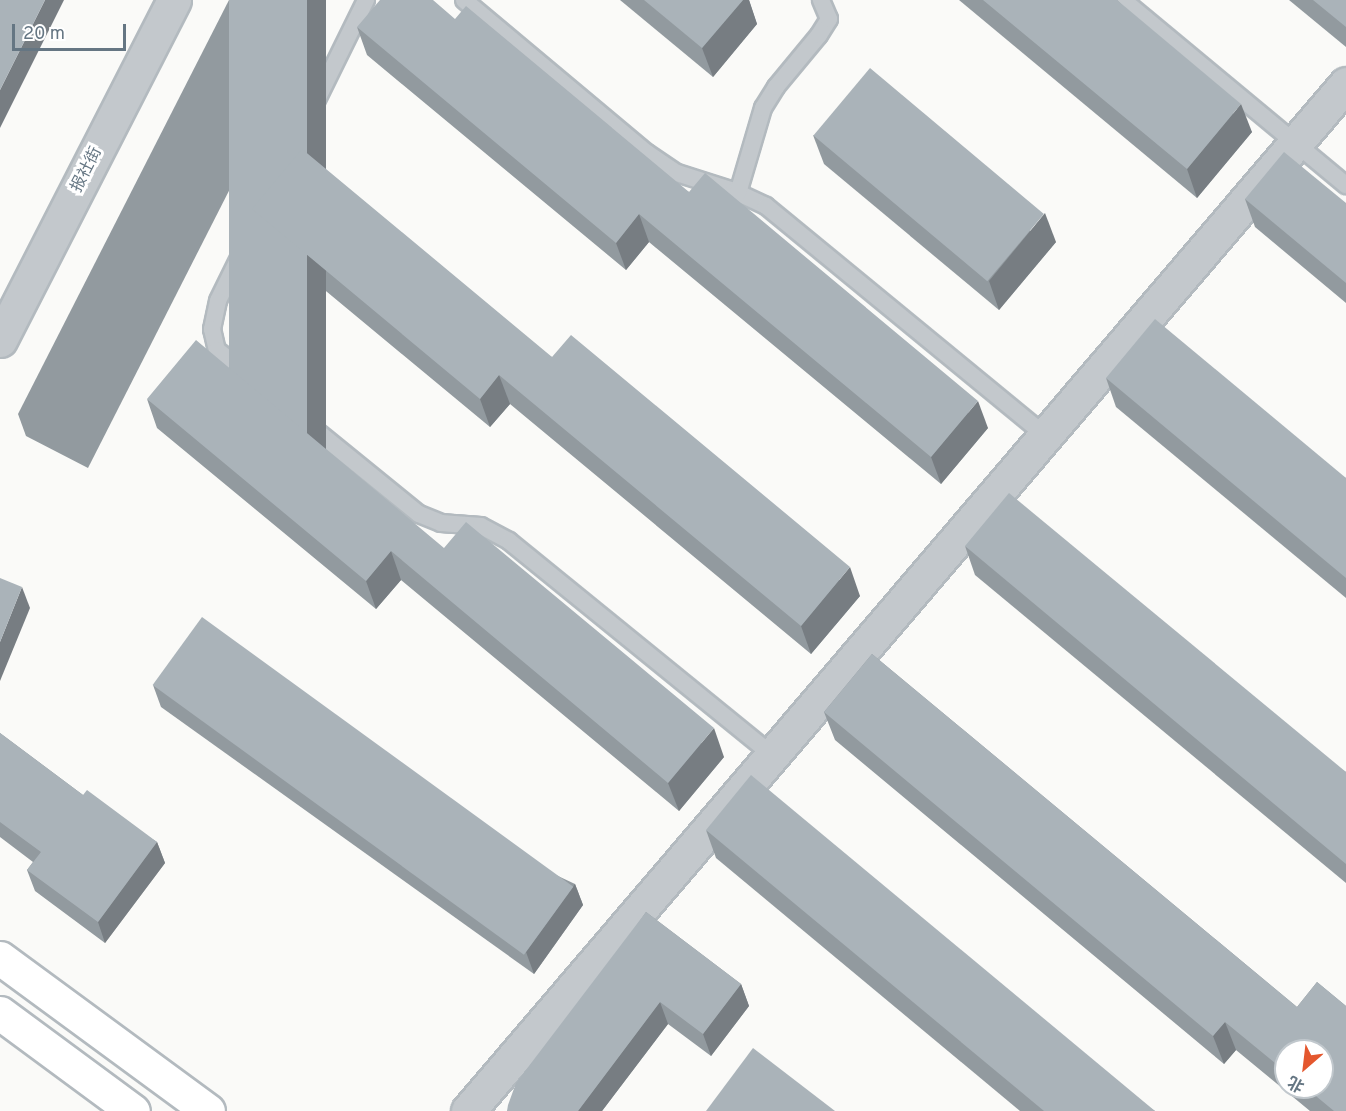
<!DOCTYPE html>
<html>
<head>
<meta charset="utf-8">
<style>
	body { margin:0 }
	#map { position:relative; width:1346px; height:1111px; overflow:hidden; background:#fafaf8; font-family:Overpass,"Noto Sans SC",sans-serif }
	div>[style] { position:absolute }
	.roads { filter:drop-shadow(2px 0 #b3babf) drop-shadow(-2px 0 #b3babf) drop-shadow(0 2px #b3babf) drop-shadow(0 -2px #b3babf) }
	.service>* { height:16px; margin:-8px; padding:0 8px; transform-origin:8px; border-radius:8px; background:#c3c8cc }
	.minor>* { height:33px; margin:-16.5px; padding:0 16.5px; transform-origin:16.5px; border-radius:16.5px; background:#c3c8cc }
	.tertiary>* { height:33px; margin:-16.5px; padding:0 16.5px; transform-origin:16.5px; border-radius:16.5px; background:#c3c8cc }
	.secondary>* { height:33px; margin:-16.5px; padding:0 16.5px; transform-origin:16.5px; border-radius:16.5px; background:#fff }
	.wall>* { inset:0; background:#929a9f }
	.shaded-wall>* { inset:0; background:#777d82; transform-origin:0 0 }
	.building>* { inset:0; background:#aab3b9; transform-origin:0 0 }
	span { translate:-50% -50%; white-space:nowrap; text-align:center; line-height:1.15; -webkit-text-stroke:6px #fff; paint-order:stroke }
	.street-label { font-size:16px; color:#657683 }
	.north { position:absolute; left:1274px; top:1039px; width:60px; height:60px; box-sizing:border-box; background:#fff; border:2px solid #c1c8cd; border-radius:50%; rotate:208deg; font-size:16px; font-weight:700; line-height:24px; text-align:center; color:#657683 }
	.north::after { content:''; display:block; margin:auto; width:21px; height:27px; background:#e4572e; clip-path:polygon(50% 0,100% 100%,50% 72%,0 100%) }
	.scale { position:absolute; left:12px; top:24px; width:114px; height:27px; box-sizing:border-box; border:3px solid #657683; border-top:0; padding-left:8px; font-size:18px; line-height:21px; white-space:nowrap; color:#657683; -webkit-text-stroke:4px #fff; paint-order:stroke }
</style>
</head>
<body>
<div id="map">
	<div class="roads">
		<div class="service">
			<i style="left:366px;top:0;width:335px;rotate:116.2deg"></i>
			<i style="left:218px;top:301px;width:29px;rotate:102deg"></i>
			<i style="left:212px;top:329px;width:22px;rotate:77deg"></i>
			<i style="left:217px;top:350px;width:260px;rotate:39.1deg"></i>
			<i style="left:419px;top:514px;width:24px;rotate:22deg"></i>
			<i style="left:441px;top:523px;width:40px;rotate:4.3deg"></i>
			<i style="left:481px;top:526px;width:32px;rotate:28deg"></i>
			<i style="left:509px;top:541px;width:339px;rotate:39.1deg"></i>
			<i style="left:464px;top:0;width:239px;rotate:39.9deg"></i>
			<i style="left:647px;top:153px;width:36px;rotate:34deg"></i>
			<i style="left:677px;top:173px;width:60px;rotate:17.5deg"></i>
			<i style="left:734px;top:191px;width:35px;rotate:25deg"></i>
			<i style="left:766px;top:206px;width:362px;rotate:39.4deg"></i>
			<i style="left:1123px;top:0;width:290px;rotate:39.7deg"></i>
			<i style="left:738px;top:193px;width:89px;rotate:-73.6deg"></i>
			<i style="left:763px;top:108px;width:25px;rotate:-58deg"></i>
			<i style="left:776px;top:87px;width:67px;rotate:-50.4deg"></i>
			<i style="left:819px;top:35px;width:19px;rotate:-58deg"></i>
			<i style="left:829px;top:19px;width:21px;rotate:-113deg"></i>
		</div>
		<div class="minor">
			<i style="left:468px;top:1111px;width:1351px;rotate:-49.47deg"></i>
		</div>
		<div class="tertiary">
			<i style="left:0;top:340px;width:382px;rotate:-62.9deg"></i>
		</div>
		<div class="secondary">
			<i style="left:0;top:958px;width:258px;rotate:36.3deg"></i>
			<i style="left:0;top:1013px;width:165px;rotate:36.4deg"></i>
		</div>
	</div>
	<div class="wall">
		<i style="clip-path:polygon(229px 0,326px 0,88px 468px,26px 436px,18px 414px)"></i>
		<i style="clip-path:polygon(620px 0,749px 0,757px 24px,713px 77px)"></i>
		<i style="clip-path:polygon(959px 0,1117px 0,1252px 132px,1197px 198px)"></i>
		<i style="clip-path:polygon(1289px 0,1346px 0,1346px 47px)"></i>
		<i style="clip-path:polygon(357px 27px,689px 192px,988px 428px,941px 484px,649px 242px,626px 270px,367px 55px)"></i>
		<i style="clip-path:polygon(813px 135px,1056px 242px,999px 310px,824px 164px)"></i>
		<i style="clip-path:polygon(1245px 199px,1346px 203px,1346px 303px,1255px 227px)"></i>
		<i style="clip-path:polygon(252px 209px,552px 357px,860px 596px,811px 654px,510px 404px,490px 427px,262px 238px)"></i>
		<i style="clip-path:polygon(1106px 378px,1346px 478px,1346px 598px,1116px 407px)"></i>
		<i style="clip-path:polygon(147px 399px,724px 757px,679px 811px,401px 580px,376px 609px,157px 428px)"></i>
		<i style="clip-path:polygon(965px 546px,1346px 772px,1346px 883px,975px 575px)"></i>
		<i style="clip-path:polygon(evenodd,872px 654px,1297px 1007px,1317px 982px,1346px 1006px,1346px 1111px,1310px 1111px,1236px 1050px,1224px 1064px,835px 740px,824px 712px,872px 654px,1286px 1051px,1322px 1051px,1322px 1087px,1286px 1087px,1286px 1051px)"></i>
		<i style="clip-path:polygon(153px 685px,575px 884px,583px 905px,534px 974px,161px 707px)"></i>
		<i style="clip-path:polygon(0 733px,83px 795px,157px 842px,165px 863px,105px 943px,35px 891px,27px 870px,33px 862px,0 837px)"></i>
		<i style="clip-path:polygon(706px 830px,1155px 1111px,1020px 1111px,716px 858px)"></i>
		<i style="clip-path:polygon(646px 912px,741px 984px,749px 1006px,711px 1056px,668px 1024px,602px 1111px,507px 1111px)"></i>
	</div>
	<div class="shaded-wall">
		<i style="clip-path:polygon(45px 0,64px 0,0 128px,0 90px)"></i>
		<i style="left:307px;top:0;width:19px;height:500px"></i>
		<i style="clip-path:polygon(743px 0,749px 0,757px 24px,713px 77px,702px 48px)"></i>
		<i style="clip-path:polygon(1241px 104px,1252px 132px,1197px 198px,1187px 169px)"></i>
		<i style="clip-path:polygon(1045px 213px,1056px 242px,999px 310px,989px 281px)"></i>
		<i style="clip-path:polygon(639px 214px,649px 242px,626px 270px,616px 243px)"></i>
		<i style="clip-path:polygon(499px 375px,510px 404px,490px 427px,480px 399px)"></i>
		<i style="clip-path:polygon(978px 401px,988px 428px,941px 484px,931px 457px)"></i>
		<i style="clip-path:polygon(391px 551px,401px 580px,376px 609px,366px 581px)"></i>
		<i style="clip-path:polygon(850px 567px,860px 596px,811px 654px,801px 626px)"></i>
		<i style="clip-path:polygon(22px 587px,30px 608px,0 681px,0 642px)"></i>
		<i style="clip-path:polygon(714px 728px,724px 757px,679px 811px,668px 783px)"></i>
		<i style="clip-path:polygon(157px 842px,165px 863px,105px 943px,98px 922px)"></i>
		<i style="clip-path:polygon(575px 884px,583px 905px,534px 974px,526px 952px)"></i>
		<i style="clip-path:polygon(741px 984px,749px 1006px,711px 1056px,703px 1034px)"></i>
		<i style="clip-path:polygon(660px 1002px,668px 1024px,602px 1111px,578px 1111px)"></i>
		<i style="clip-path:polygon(1225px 1022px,1236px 1050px,1224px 1064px,1213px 1036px)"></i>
	</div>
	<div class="building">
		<i style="clip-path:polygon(0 0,45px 0,0 90px)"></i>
		<i style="left:229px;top:0;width:78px;height:465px"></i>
		<i style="clip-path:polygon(380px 0,433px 0,455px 19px,466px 6px,689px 192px,705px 173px,978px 401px,931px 457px,639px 214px,616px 243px,357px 27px)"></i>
		<i style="clip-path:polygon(644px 0,743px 0,702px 48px)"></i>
		<i style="clip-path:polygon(983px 0,1117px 0,1241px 104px,1187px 169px)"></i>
		<i style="clip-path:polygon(1313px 0,1346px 0,1346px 27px)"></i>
		<i style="left:870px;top:68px;width:227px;height:88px;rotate:40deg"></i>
		<i style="clip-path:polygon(302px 149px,552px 357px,571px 335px,850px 567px,801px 626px,499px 375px,480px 399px,252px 209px)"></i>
		<i style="clip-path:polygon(1284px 152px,1346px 203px,1346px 283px,1245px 199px)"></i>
		<i style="clip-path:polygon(1155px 319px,1346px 478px,1346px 578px,1106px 378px)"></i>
		<i style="clip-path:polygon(196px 340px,444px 548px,466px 522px,714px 728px,668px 783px,391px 551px,366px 581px,147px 399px)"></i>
		<i style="clip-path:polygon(1009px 493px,1346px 772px,1346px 864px,965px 546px)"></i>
		<i style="clip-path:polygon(0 578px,22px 587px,0 642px)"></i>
		<i style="left:202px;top:617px;width:459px;height:84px;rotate:36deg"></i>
		<i style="clip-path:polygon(872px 654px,1297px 1007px,1317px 982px,1346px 1006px,1346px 1111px,1334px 1111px,1305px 1087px,1322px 1087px,1322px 1051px,1286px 1051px,1286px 1072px,1225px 1022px,1213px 1036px,824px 712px)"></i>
		<i style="clip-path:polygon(0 733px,83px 795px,87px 790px,157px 842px,98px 922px,27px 870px,41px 852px,0 822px)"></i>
		<i style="clip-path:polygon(751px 775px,1155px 1111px,1044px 1111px,706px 830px)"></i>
		<i style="clip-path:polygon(646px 912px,741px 984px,703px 1034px,660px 1002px,578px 1111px,507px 1111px,508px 1105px,516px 1083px)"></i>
		<i style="clip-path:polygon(753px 1048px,835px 1111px,706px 1111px)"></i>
	</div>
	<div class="street-label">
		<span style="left:87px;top:170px;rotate:-63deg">报社街</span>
	</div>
	<div class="north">北</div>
	<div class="scale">20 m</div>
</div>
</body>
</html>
